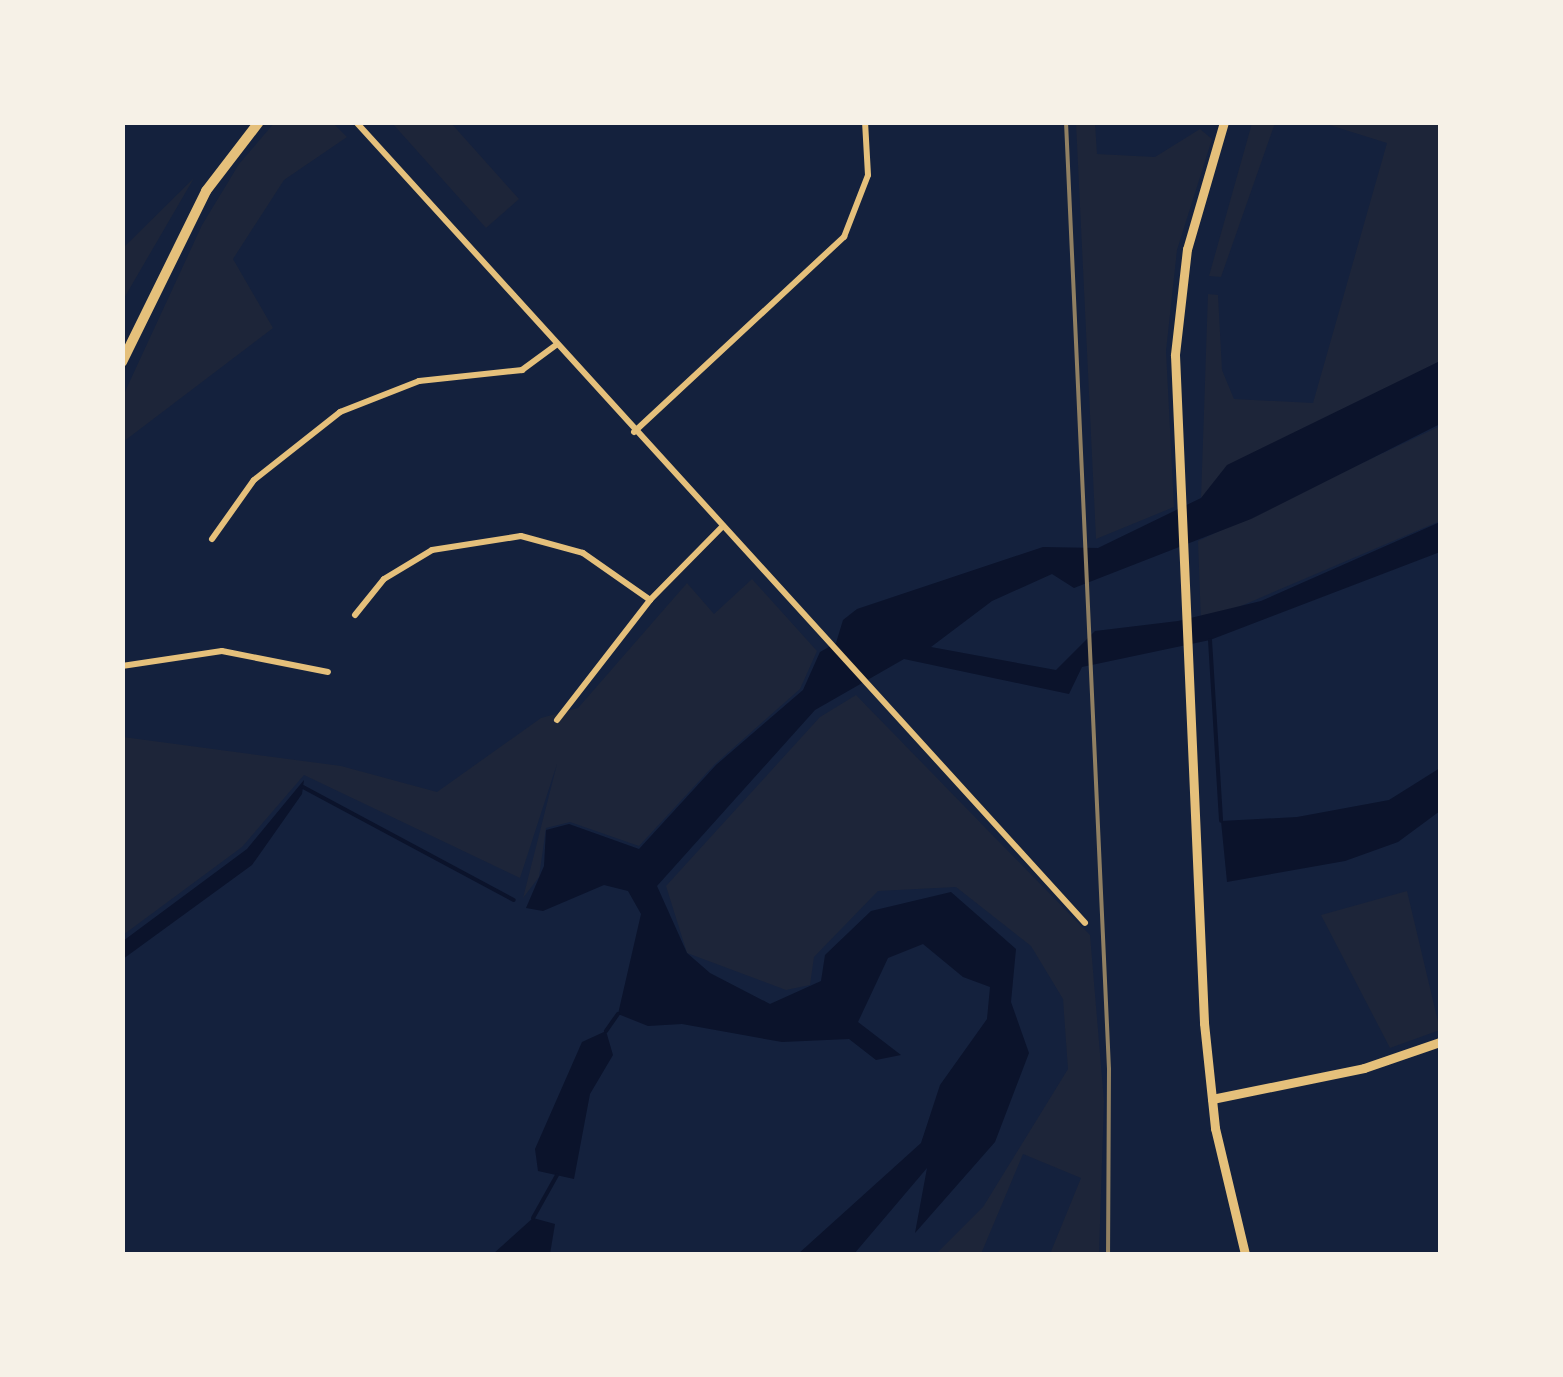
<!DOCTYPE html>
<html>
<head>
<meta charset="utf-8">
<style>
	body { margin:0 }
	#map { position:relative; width:1563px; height:1377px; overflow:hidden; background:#14213d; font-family:Georgia,serif }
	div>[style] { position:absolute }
	.green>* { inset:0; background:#1d2539 }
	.water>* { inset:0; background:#0b132b }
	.stream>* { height:4px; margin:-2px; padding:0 2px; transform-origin:2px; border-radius:2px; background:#0b132b }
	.minor>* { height:6px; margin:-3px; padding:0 3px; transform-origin:3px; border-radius:3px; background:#e5c07b }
	.tertiary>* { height:9px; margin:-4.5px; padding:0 4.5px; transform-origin:4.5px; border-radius:4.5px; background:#e5c07b }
	.secondary>* { height:10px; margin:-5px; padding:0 5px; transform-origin:5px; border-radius:5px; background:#e5c07b }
	.rail>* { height:4px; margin:-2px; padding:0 2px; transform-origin:2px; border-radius:2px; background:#918062 }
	span { translate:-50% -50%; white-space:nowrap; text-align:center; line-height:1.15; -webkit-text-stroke:9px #f6f1e7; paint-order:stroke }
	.frame { position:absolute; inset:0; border:125px solid #f6f1e7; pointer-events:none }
</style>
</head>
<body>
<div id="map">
	<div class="green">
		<i style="clip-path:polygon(275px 122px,333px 123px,347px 137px,284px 180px,233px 259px,273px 328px,123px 442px,123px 396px,202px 225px,239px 164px)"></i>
		<i style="clip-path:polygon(392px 123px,451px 123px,519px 199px,486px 228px)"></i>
		<i style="clip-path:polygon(1076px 123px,1095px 123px,1097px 154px,1155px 157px,1200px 129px,1212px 139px,1177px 250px,1166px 351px,1174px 507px,1096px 539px)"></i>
		<i style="clip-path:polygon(1252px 123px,1275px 123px,1221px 277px,1209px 276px)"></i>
		<i style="clip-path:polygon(1323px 123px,1440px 123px,1440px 361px,1201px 498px,1208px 294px,1218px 295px,1222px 370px,1234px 399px,1313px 403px,1387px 143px)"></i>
		<i style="clip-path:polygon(194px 178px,123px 300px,123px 248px)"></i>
		<i style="clip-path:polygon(1440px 426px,1440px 521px,1201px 623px,1198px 541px)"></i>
		<i style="clip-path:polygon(752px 579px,817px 651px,800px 689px,714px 765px,639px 846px,570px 822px,546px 828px,539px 877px,523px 898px,557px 764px,520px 878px,304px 775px,242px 847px,123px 935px,123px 737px,341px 766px,437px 792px,541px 718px,578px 708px,687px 583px,714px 614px)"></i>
		<i style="clip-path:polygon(856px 695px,1090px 935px,1104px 1101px,1099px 1254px,1050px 1254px,1081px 1178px,1023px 1154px,981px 1254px,936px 1254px,983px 1207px,1068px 1069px,1063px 999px,1031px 946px,956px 887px,878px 891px,814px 957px,810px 985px,786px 990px,687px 953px,666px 886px,820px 717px)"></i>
		<i style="clip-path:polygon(1407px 891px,1440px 1030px,1390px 1048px,1321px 915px)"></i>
	</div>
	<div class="water">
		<i style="clip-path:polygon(1440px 361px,1440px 424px,1251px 519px,1074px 588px,1052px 574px,992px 601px,931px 647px,1056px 670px,1095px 631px,1178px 621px,1261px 601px,1440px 522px,1440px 552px,1210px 640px,1082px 667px,1069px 694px,904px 659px,815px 710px,657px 886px,687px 953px,710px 973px,770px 1004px,821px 981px,825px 955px,871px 911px,951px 892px,1016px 949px,1011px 1002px,1029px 1053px,995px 1142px,915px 1233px,927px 1168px,854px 1254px,798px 1254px,921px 1143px,940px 1085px,987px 1019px,990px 987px,963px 977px,923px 944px,888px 958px,858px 1022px,901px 1055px,876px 1060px,849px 1039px,782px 1042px,682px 1024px,648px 1026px,618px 1014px,641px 914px,628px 891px,604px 885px,543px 911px,526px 908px,544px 866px,546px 830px,569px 824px,639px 849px,716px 765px,803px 690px,820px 652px,836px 643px,843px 620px,857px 609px,1043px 547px,1098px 548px,1201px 498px,1227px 465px)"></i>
		<i style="clip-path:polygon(1440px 768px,1440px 811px,1398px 842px,1345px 861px,1227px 882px,1221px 821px,1297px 817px,1389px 800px)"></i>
		<i style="clip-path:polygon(304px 780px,302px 794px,252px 865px,123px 959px,123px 941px,247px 849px)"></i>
		<i style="clip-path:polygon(606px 1031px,613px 1055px,590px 1094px,574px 1179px,538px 1171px,535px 1149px,582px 1042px)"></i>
		<i style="clip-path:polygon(533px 1218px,555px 1224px,550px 1254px,493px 1254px)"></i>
	</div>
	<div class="stream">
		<i style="left:1210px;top:640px;width:181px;rotate:86.5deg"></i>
		<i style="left:303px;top:787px;width:239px;rotate:28.2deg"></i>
		<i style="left:606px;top:1031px;width:21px;rotate:-55deg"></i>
		<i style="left:533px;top:1218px;width:49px;rotate:-60.8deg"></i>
	</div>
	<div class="minor">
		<i style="left:356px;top:122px;width:1083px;rotate:47.69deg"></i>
		<i style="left:634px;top:432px;width:287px;rotate:-42.9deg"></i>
		<i style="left:844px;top:237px;width:66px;rotate:-68.8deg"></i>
		<i style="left:868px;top:175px;width:53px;rotate:-93.2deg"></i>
		<i style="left:212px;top:539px;width:72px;rotate:-54.6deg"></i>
		<i style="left:254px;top:480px;width:110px;rotate:-38.3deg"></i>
		<i style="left:340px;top:412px;width:85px;rotate:-21.4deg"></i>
		<i style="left:419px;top:381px;width:104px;rotate:-6.1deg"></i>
		<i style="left:522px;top:370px;width:42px;rotate:-36.3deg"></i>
		<i style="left:355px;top:615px;width:46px;rotate:-51.1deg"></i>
		<i style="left:384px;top:579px;width:56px;rotate:-31.1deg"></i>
		<i style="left:432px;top:550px;width:90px;rotate:-8.9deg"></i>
		<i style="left:521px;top:536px;width:64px;rotate:15.3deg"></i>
		<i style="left:583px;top:553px;width:82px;rotate:35deg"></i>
		<i style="left:122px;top:666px;width:101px;rotate:-8.5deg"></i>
		<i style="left:222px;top:651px;width:108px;rotate:11.2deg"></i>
		<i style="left:557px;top:720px;width:152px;rotate:-52.2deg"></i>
		<i style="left:650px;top:600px;width:104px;rotate:-45.4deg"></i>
	</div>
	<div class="tertiary">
		<i style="left:1224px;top:122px;width:132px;rotate:106.2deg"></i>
		<i style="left:1187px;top:249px;width:107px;rotate:96.5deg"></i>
		<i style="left:1175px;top:355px;width:669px;rotate:87.51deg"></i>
		<i style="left:1204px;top:1023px;width:106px;rotate:84deg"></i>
		<i style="left:1215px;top:1128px;width:130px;rotate:76.6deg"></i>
		<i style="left:1212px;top:1099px;width:155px;rotate:-11.5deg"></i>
		<i style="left:1364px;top:1068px;width:80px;rotate:-18.9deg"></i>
	</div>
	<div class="secondary">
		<i style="left:122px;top:362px;width:191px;rotate:-63.8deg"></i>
		<i style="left:206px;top:191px;width:87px;rotate:-52.5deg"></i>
	</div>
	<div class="rail">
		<i style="left:1066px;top:122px;width:948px;rotate:87.4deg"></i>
		<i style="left:1109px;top:1069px;width:185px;rotate:90.3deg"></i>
	</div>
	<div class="frame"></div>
</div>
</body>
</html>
